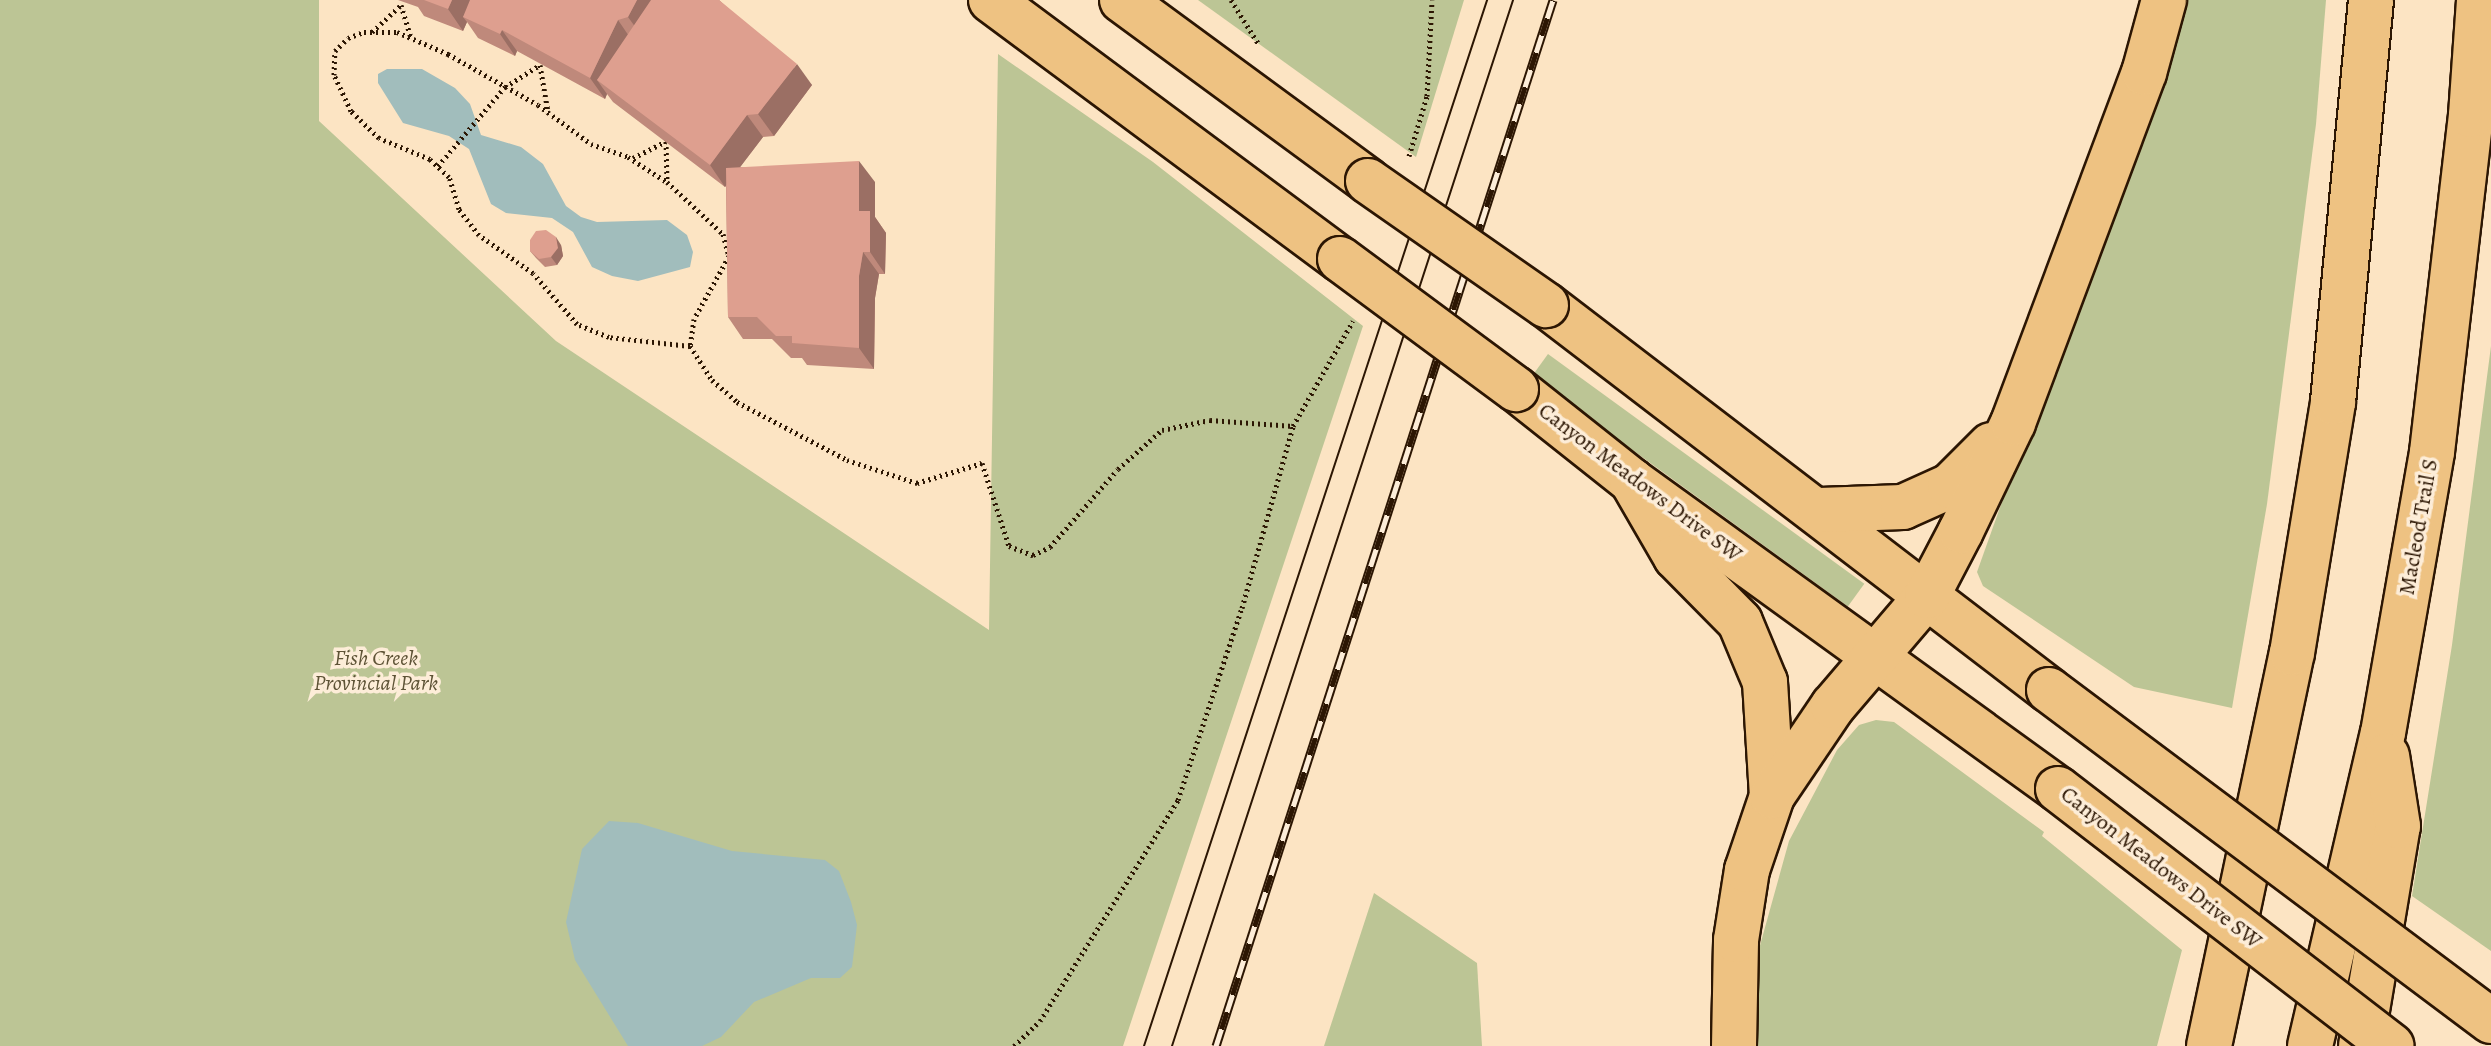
<!DOCTYPE html>
<html>
<head>
<meta charset="utf-8">
<style>
	body { margin:0 }
	#map { position:relative; width:2491px; height:1046px; overflow:hidden; background:#fce4c3; font-family:Alegreya,serif }
	div>[style] { position:absolute }
	.green>* { inset:0; background:#bcc595; transform-origin:0 0 }
	.water>* { inset:0; background:#a1bdbc }
	.path>* { height:5px; margin-top:-2.5px; transform-origin:0; background:repeating-linear-gradient(90deg,#2c1603 0 2px,transparent 0 6px) }
	.roads { filter:drop-shadow(2px 0 #2c1603) drop-shadow(-2px 0 #2c1603) drop-shadow(0 2px #2c1603) drop-shadow(0 -2px #2c1603) }
	.major>* { height:44px; margin:-22px; padding:0 22px; transform-origin:22px; border-radius:22px; background:#eec282 }
	.highway>* { height:44px; margin:-22px; padding:0 22px; transform-origin:22px; border-radius:22px; background:#eec282 }
	.tram>* { height:2px; margin:-1px; padding:0 1px; transform-origin:1px; border-radius:1px; background:#2c1603 }
	.rail>* { height:9px; margin-top:-4.5px; transform-origin:0; background:repeating-linear-gradient(90deg,#fdedd8 0 18px,#2c1603 0 36px); box-sizing:border-box; border-block:2px solid #2c1603 }
	.bridges { filter:drop-shadow(2px 0 #2c1603) drop-shadow(-2px 0 #2c1603) drop-shadow(0 2px #2c1603) drop-shadow(0 -2px #2c1603) }
	.major-bridge>* { height:44px; margin:-22px; padding:0 22px; transform-origin:22px; border-radius:22px; background:#eec282 }
	.wall>* { inset:0; background:#bf897b }
	.shaded-wall>* { inset:0; background:#9b6f64 }
	.building>* { inset:0; background:#de9f8f }
	span { translate:-50% -50%; white-space:nowrap; text-align:center; line-height:1.15; -webkit-text-stroke:7px #fdedd8; paint-order:stroke }
	.street-label { font-size:22px; color:#2c1603 }
	.park-label { font-size:22px; color:#5e5336; font-style:italic }
</style>
</head>
<body>
<div id="map">
	<div class="green">
		<i style="clip-path:polygon(0 0,319px 0,319px 121px,556px 341px,989px 630px,998px 54px,1153px 162px,1363px 326px,1123px 1046px,0 1046px)"></i>
		<i style="clip-path:polygon(1198px 0,1464px 0,1416px 157px)"></i>
		<i style="clip-path:polygon(2181px 0,2326px 0,2316px 124px,2267px 504px,2232px 708px,2134px 687px,1983px 586px,1977px 572px)"></i>
		<i style="clip-path:polygon(2491px 346px,2491px 951px,2412px 896px,2452px 645px)"></i>
		<i style="left:1548px;top:354px;width:391px;height:28px;rotate:36deg"></i>
		<i style="clip-path:polygon(1876px 720px,1894px 722px,2044px 832px,2042px 836px,2182px 950px,2157px 1046px,1752px 1046px,1759px 949px,1789px 841px,1837px 750px,1859px 725px)"></i>
		<i style="clip-path:polygon(1374px 893px,1477px 963px,1482px 1046px,1324px 1046px)"></i>
	</div>
	<div class="water">
		<i style="clip-path:polygon(387px 69px,422px 69px,455px 88px,470px 104px,481px 135px,521px 147px,543px 164px,566px 206px,581px 217px,597px 222px,667px 220px,687px 235px,693px 252px,690px 267px,638px 281px,612px 276px,592px 267px,573px 232px,552px 218px,506px 213px,491px 204px,469px 149px,449px 136px,403px 123px,378px 83px,378px 74px)"></i>
		<i style="clip-path:polygon(609px 821px,638px 823px,732px 851px,825px 860px,839px 871px,851px 902px,857px 925px,852px 967px,840px 978px,811px 978px,754px 1002px,721px 1037px,702px 1046px,628px 1046px,575px 960px,566px 922px,582px 849px)"></i>
	</div>
	<div class="path">
		<i style="left:1231px;top:0;width:51px;rotate:57.9deg"></i>
		<i style="left:372px;top:32px;width:40px;rotate:-43deg"></i>
		<i style="left:401px;top:5px;width:34px;rotate:73deg"></i>
		<i style="left:1409px;top:156px;width:63px;rotate:-73.3deg"></i>
		<i style="left:1427px;top:96px;width:96px;rotate:-87deg"></i>
		<i style="left:633px;top:158px;width:37px;rotate:-27deg"></i>
		<i style="left:666px;top:141px;width:41px;rotate:88.6deg"></i>
		<i style="left:438px;top:166px;width:104px;rotate:-49.7deg"></i>
		<i style="left:505px;top:87px;width:41px;rotate:-32.2deg"></i>
		<i style="left:540px;top:65px;width:48px;rotate:80.3deg"></i>
		<i style="left:690px;top:346px;width:81px;rotate:-173.7deg"></i>
		<i style="left:609px;top:337px;width:35px;rotate:-158deg"></i>
		<i style="left:577px;top:324px;width:67px;rotate:-130.8deg"></i>
		<i style="left:533px;top:273px;width:66px;rotate:-144.9deg"></i>
		<i style="left:479px;top:235px;width:33px;rotate:-128deg"></i>
		<i style="left:459px;top:209px;width:34px;rotate:-107deg"></i>
		<i style="left:449px;top:177px;width:26px;rotate:-137deg"></i>
		<i style="left:430px;top:159px;width:55px;rotate:-157.6deg"></i>
		<i style="left:379px;top:138px;width:39px;rotate:-136deg"></i>
		<i style="left:351px;top:111px;width:40px;rotate:-115deg"></i>
		<i style="left:334px;top:75px;width:24px;rotate:-88deg"></i>
		<i style="left:335px;top:51px;width:18px;rotate:-45deg"></i>
		<i style="left:348px;top:38px;width:17px;rotate:-21deg"></i>
		<i style="left:364px;top:32px;width:33px"></i>
		<i style="left:397px;top:32px;width:56px;rotate:23.3deg"></i>
		<i style="left:448px;top:54px;width:103px;rotate:29.5deg"></i>
		<i style="left:538px;top:105px;width:66px;rotate:36.3deg"></i>
		<i style="left:591px;top:144px;width:39px;rotate:19deg"></i>
		<i style="left:628px;top:157px;width:46px;rotate:32.7deg"></i>
		<i style="left:667px;top:182px;width:76px;rotate:42.9deg"></i>
		<i style="left:723px;top:234px;width:23px;rotate:75deg"></i>
		<i style="left:729px;top:256px;width:72px;rotate:119.1deg"></i>
		<i style="left:694px;top:319px;width:27px;rotate:98deg"></i>
		<i style="left:690px;top:346px;width:40px;rotate:57.1deg"></i>
		<i style="left:712px;top:380px;width:33px;rotate:41deg"></i>
		<i style="left:737px;top:402px;width:124px;rotate:27.8deg"></i>
		<i style="left:847px;top:460px;width:74px;rotate:18.2deg"></i>
		<i style="left:917px;top:483px;width:68px;rotate:-17.1deg"></i>
		<i style="left:982px;top:463px;width:87px;rotate:72deg"></i>
		<i style="left:1009px;top:546px;width:26px;rotate:21deg"></i>
		<i style="left:1033px;top:555px;width:19px;rotate:-25deg"></i>
		<i style="left:1050px;top:547px;width:103px;rotate:-48.9deg"></i>
		<i style="left:1118px;top:469px;width:59px;rotate:-41.6deg"></i>
		<i style="left:1162px;top:430px;width:49px;rotate:-11.8deg"></i>
		<i style="left:1210px;top:420px;width:83px;rotate:4.1deg"></i>
		<i style="left:1014px;top:1046px;width:36px;rotate:-44deg"></i>
		<i style="left:1040px;top:1021px;width:261px;rotate:-58deg"></i>
		<i style="left:1178px;top:800px;width:202px;rotate:-71.6deg"></i>
		<i style="left:1242px;top:608px;width:189px;rotate:-74.3deg"></i>
		<i style="left:1293px;top:426px;width:121px;rotate:-60.3deg"></i>
	</div>
	<div class="roads">
		<div class="major">
			<i style="left:991px;top:0;width:435px;rotate:36.6deg"></i>
			<i style="left:1122px;top:0;width:305px;rotate:36.3deg"></i>
			<i style="left:1546px;top:305px;width:633px;rotate:37.43deg"></i>
			<i style="left:1516px;top:389px;width:148px;rotate:38.4deg"></i>
			<i style="left:1632px;top:481px;width:526px;rotate:35.87deg"></i>
		</div>
		<div class="highway">
			<i style="left:1632px;top:481px;width:88px;rotate:59.9deg"></i>
			<i style="left:1676px;top:557px;width:91px;rotate:45.4deg"></i>
			<i style="left:1740px;top:622px;width:65px;rotate:67.4deg"></i>
			<i style="left:1765px;top:682px;width:114px;rotate:86.5deg"></i>
			<i style="left:1820px;top:510px;width:83px;rotate:-2.1deg"></i>
			<i style="left:1903px;top:507px;width:51px;rotate:-24.1deg"></i>
			<i style="left:1950px;top:486px;width:58px;rotate:-45deg"></i>
			<i style="left:1734px;top:1046px;width:106px;rotate:-88.9deg"></i>
			<i style="left:1736px;top:940px;width:71px;rotate:-81.1deg"></i>
			<i style="left:1747px;top:870px;width:78px;rotate:-71.3deg"></i>
			<i style="left:1772px;top:796px;width:109px;rotate:-55.9deg"></i>
			<i style="left:1833px;top:706px;width:145px;rotate:-49.5deg"></i>
			<i style="left:1927px;top:596px;width:73px;rotate:-62.4deg"></i>
			<i style="left:1961px;top:531px;width:120px;rotate:-64.3deg"></i>
			<i style="left:2013px;top:423px;width:374px;rotate:-69.5deg"></i>
			<i style="left:2144px;top:73px;width:76px;rotate:-74.7deg"></i>
			<i style="left:2209px;top:1046px;width:402px;rotate:-78.1deg"></i>
			<i style="left:2292px;top:653px;width:254px;rotate:-80.7deg"></i>
			<i style="left:2333px;top:402px;width:404px;rotate:-84.6deg"></i>
			<i style="left:2310px;top:1046px;width:321px;rotate:-76.9deg"></i>
			<i style="left:2383px;top:733px;width:285px;rotate:-80.1deg"></i>
			<i style="left:2432px;top:452px;width:339px;rotate:-83.4deg"></i>
			<i style="left:2471px;top:115px;width:115px;rotate:-86deg"></i>
			<i style="left:2361px;top:1046px;width:223px;rotate:-80.5deg"></i>
			<i style="left:2398px;top:826px;width:71px;rotate:-98.9deg"></i>
		</div>
	</div>
	<div class="tram">
		<i style="left:1144px;top:1046px;width:1101px;rotate:-71.84deg"></i>
		<i style="left:1172px;top:1046px;width:1100px;rotate:-71.94deg"></i>
	</div>
	<div class="rail">
		<i style="left:1216px;top:1046px;width:1099px;rotate:-72.14deg"></i>
	</div>
	<div class="bridges">
		<div class="major-bridge">
			<i style="left:1368px;top:181px;width:217px;rotate:34.9deg"></i>
			<i style="left:1340px;top:259px;width:219px;rotate:36.5deg"></i>
			<i style="left:2049px;top:690px;width:552px;rotate:36.83deg"></i>
			<i style="left:2058px;top:789px;width:421px;rotate:37.6deg"></i>
		</div>
	</div>
	<div class="wall">
		<i style="clip-path:polygon(398px 0,719px 0,812px 85px,774px 136px,763px 137px,740px 167px,875px 182px,875px 217px,886px 233px,885px 274px,879px 274px,875px 298px,874px 369px,807px 365px,802px 358px,791px 358px,772px 339px,743px 339px,728px 317px,726px 186px,725px 187px,613px 102px,607px 94px,605px 99px,517px 51px,515px 56px,478px 38px,467px 22px,463px 31px,424px 16px,418px 7px)"></i>
		<i style="clip-path:polygon(561px 245px,563px 256px,557px 265px,545px 267px,536px 258px,530px 251px)"></i>
	</div>
	<div class="shaded-wall">
		<i style="clip-path:polygon(452px 0,477px 0,463px 17px,467px 22px,463px 31px,448px 9px)"></i>
		<i style="clip-path:polygon(637px 0,663px 0,644px 39px,628px 17px)"></i>
		<i style="clip-path:polygon(618px 20px,633px 42px,597px 80px,607px 94px,605px 99px,590px 78px)"></i>
		<i style="clip-path:polygon(502px 30px,517px 51px,515px 56px,500px 34px)"></i>
		<i style="clip-path:polygon(797px 64px,812px 85px,774px 136px,758px 114px)"></i>
		<i style="clip-path:polygon(747px 115px,763px 137px,725px 187px,710px 165px)"></i>
		<i style="clip-path:polygon(859px 161px,875px 182px,875px 217px,886px 233px,885px 274px,870px 252px,859px 211px)"></i>
		<i style="clip-path:polygon(556px 237px,561px 245px,563px 256px,557px 265px,551px 257px)"></i>
		<i style="clip-path:polygon(863px 252px,879px 274px,875px 298px,874px 369px,859px 348px,859px 276px)"></i>
	</div>
	<div class="building">
		<i style="clip-path:polygon(424px 0,452px 0,448px 9px)"></i>
		<i style="clip-path:polygon(470px 0,637px 0,628px 17px,618px 20px,590px 78px,502px 30px,500px 34px,463px 17px)"></i>
		<i style="clip-path:polygon(651px 0,719px 0,797px 64px,758px 114px,747px 115px,710px 165px,597px 80px)"></i>
		<i style="clip-path:polygon(859px 161px,859px 211px,870px 211px,870px 252px,863px 252px,859px 276px,859px 348px,792px 343px,792px 336px,776px 336px,757px 317px,728px 317px,726px 168px)"></i>
		<i style="clip-path:polygon(546px 230px,556px 237px,558px 248px,551px 257px,539px 259px,530px 251px,530px 240px,536px 231px)"></i>
	</div>
	<div class="street-label">
		<span style="left:1640px;top:483px;rotate:37deg">Canyon Meadows Drive SW</span>
		<span style="left:2419px;top:527px;rotate:-80deg">Macleod Trail S</span>
		<span style="left:2161px;top:868px;rotate:38deg">Canyon Meadows Drive SW</span>
	</div>
	<div class="park-label">
		<span style="left:376px;top:671px">Fish Creek<br>Provincial Park</span>
	</div>
</div>
</body>
</html>
